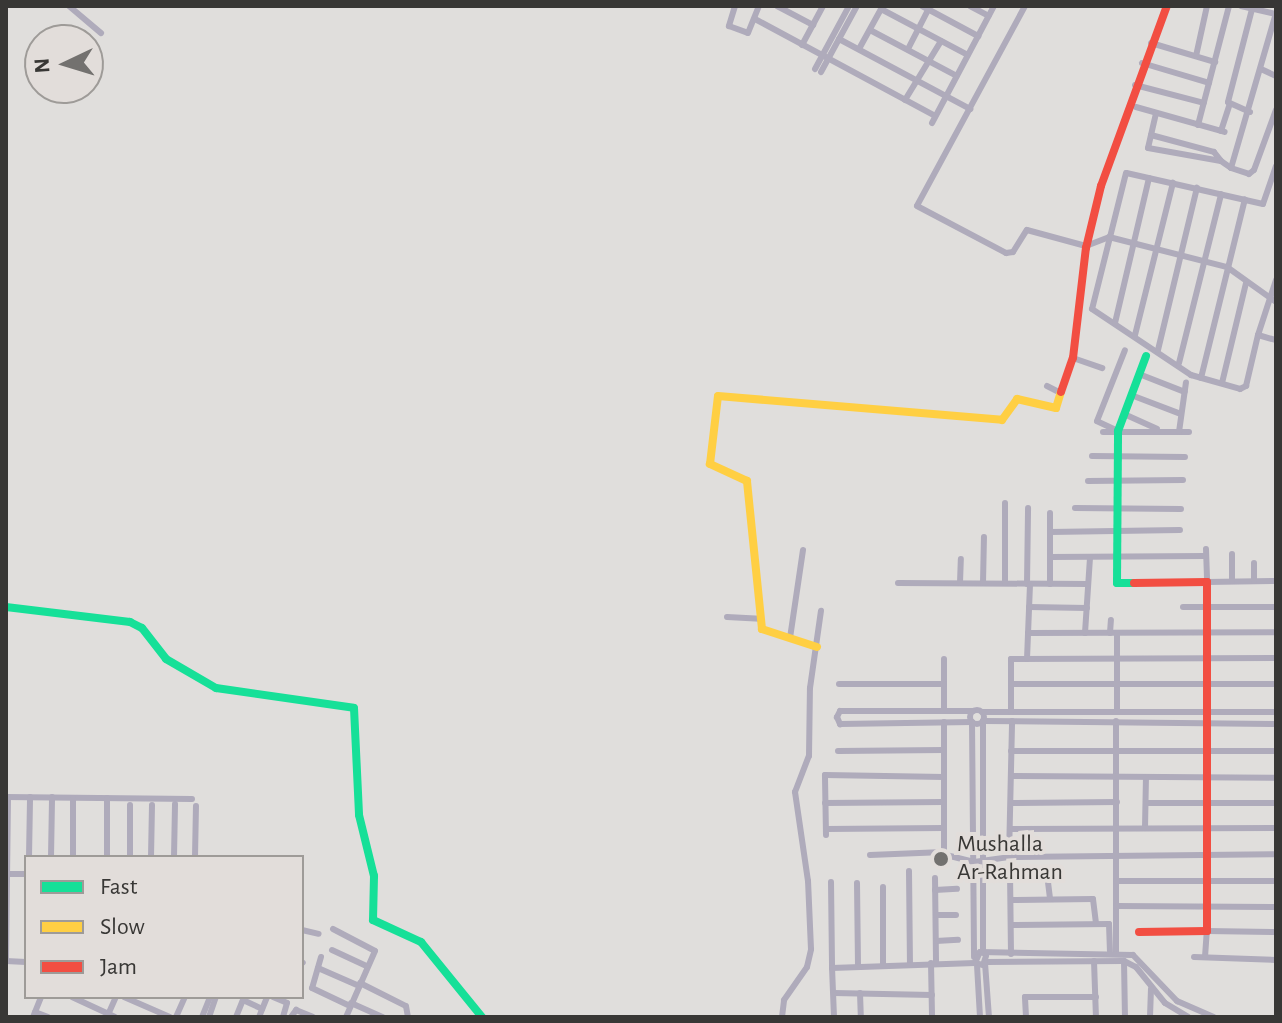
<!DOCTYPE html>
<html>
<head>
<meta charset="utf-8">
<style>
	body { margin:0 }
	#map { position:relative; width:1282px; height:1023px; overflow:hidden; background:#e0dedc; font-family:"Alegreya Sans",sans-serif }
	div>[style] { position:absolute }
	.street>* { height:6px; margin:-3px; padding:0 3px; transform-origin:3px; border-radius:3px; background:#afabbb }
	.street>.ring { margin:-3px; padding:0; box-sizing:content-box; background:none; border:6px solid #afabbb; border-radius:50% }
	.fast>* { height:8px; margin:-4px; padding:0 4px; transform-origin:4px; border-radius:4px; background:#16e098 }
	.slow>* { height:8px; margin:-4px; padding:0 4px; transform-origin:4px; border-radius:4px; background:#ffcf43 }
	.jam>* { height:8px; margin:-4px; padding:0 4px; transform-origin:4px; border-radius:4px; background:#f24e42 }
	.dots>* { width:22px; height:22px; translate:-50% -50%; box-sizing:border-box; border:4px solid #e2ddda; border-radius:50% }
	span { translate:-50% -50%; white-space:nowrap; text-align:center; line-height:1.15; -webkit-text-stroke:8px #e2ddda; paint-order:stroke }
	.poi-label { font-size:24px; color:#383735 }
	.left { translate:0 -50%; text-align:left }
	.frame { position:absolute; inset:0; border:8px solid #383735; pointer-events:none }
	.legend { position:absolute; left:24px; top:855px; width:280px; height:144px; box-sizing:border-box; background:#e2ddda; border:2px solid #9e9b98; margin:0; padding:10px 14px; list-style:none; font-size:24px; color:#383735 }
	.legend li { display:flex; align-items:center; gap:16px; height:40px }
	.legend b { width:40px; border:2px solid #9e9b98 }
	.north { position:absolute; left:24px; top:24px; width:80px; height:80px; box-sizing:border-box; background:#e2ddda; border:2px solid #9e9b98; border-radius:50%; rotate:266deg; font-size:22px; font-weight:700; line-height:32px; text-align:center; color:#383735 }
	.north::after { content:''; display:block; margin:auto; width:28px; height:36px; background:#73716f; clip-path:polygon(50% 0,100% 100%,50% 72%,0 100%) }
</style>
</head>
<body>
<div id="map">
	<div class="street">
		<i style="left:69px;top:6px;width:42px;rotate:40.2deg"></i>
		<i style="left:735px;top:6px;width:21px;rotate:107deg"></i>
		<i style="left:729px;top:26px;width:20px;rotate:20deg"></i>
		<i style="left:748px;top:33px;width:29px;rotate:-68deg"></i>
		<i style="left:777px;top:6px;width:41px;rotate:27.8deg"></i>
		<i style="left:922px;top:6px;width:64px;rotate:28.2deg"></i>
		<i style="left:970px;top:6px;width:21px;rotate:28deg"></i>
		<i style="left:1025px;top:6px;width:227px;rotate:118.4deg"></i>
		<i style="left:917px;top:206px;width:101px;rotate:27.8deg"></i>
		<i style="left:1006px;top:253px;width:7px;rotate:-8deg"></i>
		<i style="left:1013px;top:252px;width:26px;rotate:-58deg"></i>
		<i style="left:1027px;top:230px;width:61px;rotate:15.2deg"></i>
		<i style="left:1086px;top:246px;width:25px;rotate:-21deg"></i>
		<i style="left:1109px;top:237px;width:122px;rotate:14.3deg"></i>
		<i style="left:1227px;top:267px;width:60px;rotate:35.5deg"></i>
		<i style="left:1241px;top:6px;width:36px;rotate:13deg"></i>
		<i style="left:881px;top:9px;width:98px;rotate:27.9deg"></i>
		<i style="left:755px;top:19px;width:204px;rotate:28.3deg"></i>
		<i style="left:870px;top:30px;width:98px;rotate:27.9deg"></i>
		<i style="left:839px;top:39px;width:149px;rotate:28.1deg"></i>
		<i style="left:1151px;top:43px;width:67px;rotate:16.5deg"></i>
		<i style="left:802px;top:45px;width:44px;rotate:-61.7deg"></i>
		<i style="left:859px;top:49px;width:46px;rotate:-61.2deg"></i>
		<i style="left:908px;top:49px;width:48px;rotate:-62.9deg"></i>
		<i style="left:1196px;top:56px;width:51px;rotate:-77.6deg"></i>
		<i style="left:1142px;top:63px;width:70px;rotate:16.6deg"></i>
		<i style="left:815px;top:69px;width:72px;rotate:-61.6deg"></i>
		<i style="left:1261px;top:69px;width:17px;rotate:25deg"></i>
		<i style="left:821px;top:72px;width:75px;rotate:-61.4deg"></i>
		<i style="left:1135px;top:85px;width:71px;rotate:14.6deg"></i>
		<i style="left:905px;top:100px;width:69px;rotate:-58.6deg"></i>
		<i style="left:1136px;top:107px;width:92px;rotate:15.7deg"></i>
		<i style="left:1250px;top:112px;width:24px;rotate:-156deg"></i>
		<i style="left:1228px;top:102px;width:96px;rotate:-75.5deg"></i>
		<i style="left:932px;top:123px;width:132px;rotate:-62.1deg"></i>
		<i style="left:1198px;top:125px;width:123px;rotate:-75.4deg"></i>
		<i style="left:1221px;top:131px;width:26px;rotate:-72deg"></i>
		<i style="left:1151px;top:135px;width:65px;rotate:15.1deg"></i>
		<i style="left:1214px;top:152px;width:11px;rotate:52deg"></i>
		<i style="left:1148px;top:148px;width:74px;rotate:10.1deg"></i>
		<i style="left:1221px;top:161px;width:12px;rotate:35deg"></i>
		<i style="left:1231px;top:168px;width:161px;rotate:-73.8deg"></i>
		<i style="left:1148px;top:148px;width:35px;rotate:-77deg"></i>
		<i style="left:1276px;top:166px;width:40px;rotate:108.9deg"></i>
		<i style="left:1263px;top:204px;width:140px;rotate:-167.2deg"></i>
		<i style="left:1126px;top:173px;width:140px;rotate:104deg"></i>
		<i style="left:1092px;top:309px;width:119px;rotate:33.7deg"></i>
		<i style="left:1191px;top:375px;width:51px;rotate:15.9deg"></i>
		<i style="left:1240px;top:389px;width:7px;rotate:-27deg"></i>
		<i style="left:1246px;top:386px;width:52px;rotate:-76.8deg"></i>
		<i style="left:1258px;top:335px;width:19px;rotate:16deg"></i>
		<i style="left:1231px;top:168px;width:19px;rotate:18deg"></i>
		<i style="left:1249px;top:174px;width:6px;rotate:-39deg"></i>
		<i style="left:1254px;top:170px;width:64px;rotate:-69.9deg"></i>
		<i style="left:1115px;top:323px;width:149px;rotate:-76.8deg"></i>
		<i style="left:1135px;top:335px;width:157px;rotate:-76deg"></i>
		<i style="left:1258px;top:335px;width:58px;rotate:-71.9deg"></i>
		<i style="left:1158px;top:350px;width:167px;rotate:-76.5deg"></i>
		<i style="left:1073px;top:358px;width:31px;rotate:19deg"></i>
		<i style="left:1179px;top:363px;width:174px;rotate:-76deg"></i>
		<i style="left:1139px;top:374px;width:49px;rotate:21.4deg"></i>
		<i style="left:1201px;top:378px;width:184px;rotate:-76.2deg"></i>
		<i style="left:1222px;top:383px;width:103px;rotate:-76.5deg"></i>
		<i style="left:1047px;top:386px;width:16px;rotate:27deg"></i>
		<i style="left:1131px;top:395px;width:53px;rotate:20.8deg"></i>
		<i style="left:1124px;top:414px;width:36px;rotate:24deg"></i>
		<i style="left:1118px;top:431px;width:23px;rotate:-155deg"></i>
		<i style="left:1097px;top:421px;width:76px;rotate:-68.5deg"></i>
		<i style="left:1103px;top:432px;width:86px"></i>
		<i style="left:1179px;top:432px;width:50px;rotate:-82deg"></i>
		<i style="left:1092px;top:456px;width:93px;rotate:0.6deg"></i>
		<i style="left:1088px;top:481px;width:95px;rotate:-0.6deg"></i>
		<i style="left:1075px;top:508px;width:106px;rotate:0.5deg"></i>
		<i style="left:1050px;top:532px;width:130px;rotate:-0.9deg"></i>
		<i style="left:1206px;top:549px;width:33px;rotate:88deg"></i>
		<i style="left:1207px;top:582px;width:69px;rotate:-0.8deg"></i>
		<i style="left:1232px;top:554px;width:27px;rotate:90deg"></i>
		<i style="left:1050px;top:557px;width:156px;rotate:-0.4deg"></i>
		<i style="left:1254px;top:563px;width:18px;rotate:90deg"></i>
		<i style="left:898px;top:583px;width:190px;rotate:0.3deg"></i>
		<i style="left:960px;top:583px;width:24px;rotate:-88deg"></i>
		<i style="left:983px;top:583px;width:46px;rotate:-88.8deg"></i>
		<i style="left:1005px;top:583px;width:80px;rotate:-90deg"></i>
		<i style="left:1027px;top:584px;width:76px;rotate:-89.2deg"></i>
		<i style="left:1050px;top:584px;width:71px;rotate:-90deg"></i>
		<i style="left:1029px;top:607px;width:58px;rotate:1deg"></i>
		<i style="left:1183px;top:607px;width:93px"></i>
		<i style="left:727px;top:617px;width:33px;rotate:3deg"></i>
		<i style="left:1028px;top:633px;width:248px;rotate:-0.2deg"></i>
		<i style="left:1085px;top:633px;width:76px;rotate:-86.2deg"></i>
		<i style="left:1110px;top:633px;width:13px;rotate:-86deg"></i>
		<i style="left:790px;top:638px;width:89px;rotate:-81.6deg"></i>
		<i style="left:944px;top:659px;width:52px;rotate:90deg"></i>
		<i style="left:1027px;top:659px;width:75px;rotate:-87.7deg"></i>
		<i style="left:839px;top:684px;width:105px"></i>
		<i style="left:1011px;top:684px;width:265px"></i>
		<i class="ring" style="left:970px;top:710px;width:8px;height:8px"></i>
		<i style="left:1117px;top:710px;width:77px;rotate:-90deg"></i>
		<i style="left:973px;top:711px;width:133px;rotate:180deg"></i>
		<i style="left:840px;top:711px;width:7px;rotate:117deg"></i>
		<i style="left:837px;top:717px;width:8px;rotate:67deg"></i>
		<i style="left:840px;top:724px;width:132px;rotate:-0.9deg"></i>
		<i style="left:972px;top:722px;width:235px;rotate:89.5deg"></i>
		<i style="left:982px;top:712px;width:294px"></i>
		<i style="left:1011px;top:712px;width:53px;rotate:-90deg"></i>
		<i style="left:1011px;top:659px;width:265px;rotate:-0.2deg"></i>
		<i style="left:1116px;top:721px;width:231px;rotate:90deg"></i>
		<i style="left:838px;top:751px;width:106px;rotate:-0.5deg"></i>
		<i style="left:1011px;top:751px;width:265px"></i>
		<i style="left:1011px;top:776px;width:265px;rotate:0.4deg"></i>
		<i style="left:6px;top:797px;width:186px;rotate:0.6deg"></i>
		<i style="left:825px;top:803px;width:119px;rotate:-0.5deg"></i>
		<i style="left:1011px;top:803px;width:106px;rotate:-0.5deg"></i>
		<i style="left:1146px;top:803px;width:130px"></i>
		<i style="left:1145px;top:828px;width:51px;rotate:-88.9deg"></i>
		<i style="left:826px;top:829px;width:118px;rotate:-0.5deg"></i>
		<i style="left:1011px;top:829px;width:265px;rotate:-0.2deg"></i>
		<i style="left:826px;top:835px;width:60px;rotate:-91deg"></i>
		<i style="left:825px;top:775px;width:119px;rotate:1deg"></i>
		<i style="left:942px;top:854px;width:33px;rotate:14deg"></i>
		<i style="left:974px;top:862px;width:35px;rotate:-8deg"></i>
		<i style="left:1009px;top:857px;width:136px;rotate:-88.7deg"></i>
		<i style="left:870px;top:855px;width:74px;rotate:-2.3deg"></i>
		<i style="left:944px;top:852px;width:130px;rotate:-90deg"></i>
		<i style="left:29px;top:857px;width:60px;rotate:-89deg"></i>
		<i style="left:51px;top:857px;width:60px;rotate:-89deg"></i>
		<i style="left:73px;top:857px;width:59px;rotate:-90deg"></i>
		<i style="left:107px;top:857px;width:59px;rotate:-90deg"></i>
		<i style="left:130px;top:857px;width:52px;rotate:-90deg"></i>
		<i style="left:151px;top:857px;width:52px;rotate:-88.9deg"></i>
		<i style="left:174px;top:857px;width:53px;rotate:-88.9deg"></i>
		<i style="left:195px;top:857px;width:51px;rotate:-88.9deg"></i>
		<i style="left:1009px;top:857px;width:267px;rotate:-0.6deg"></i>
		<i style="left:909px;top:871px;width:93px;rotate:89.4deg"></i>
		<i style="left:6px;top:874px;width:20px"></i>
		<i style="left:935px;top:878px;width:85px;rotate:89.3deg"></i>
		<i style="left:1116px;top:881px;width:160px"></i>
		<i style="left:831px;top:882px;width:86px;rotate:89.3deg"></i>
		<i style="left:857px;top:883px;width:84px;rotate:89.3deg"></i>
		<i style="left:883px;top:887px;width:79px;rotate:90deg"></i>
		<i style="left:935px;top:890px;width:22px;rotate:-3deg"></i>
		<i style="left:1011px;top:900px;width:82px;rotate:-0.7deg"></i>
		<i style="left:1093px;top:899px;width:25px;rotate:83deg"></i>
		<i style="left:1116px;top:906px;width:160px;rotate:0.4deg"></i>
		<i style="left:936px;top:915px;width:20px"></i>
		<i style="left:1011px;top:925px;width:98px;rotate:-0.6deg"></i>
		<i style="left:1109px;top:924px;width:27px;rotate:88deg"></i>
		<i style="left:333px;top:929px;width:47px;rotate:27.6deg"></i>
		<i style="left:375px;top:951px;width:72px;rotate:113.7deg"></i>
		<i style="left:302px;top:930px;width:17px;rotate:13deg"></i>
		<i style="left:936px;top:941px;width:22px;rotate:-3deg"></i>
		<i style="left:332px;top:950px;width:38px;rotate:25deg"></i>
		<i style="left:983px;top:953px;width:232px;rotate:-90deg"></i>
		<i style="left:983px;top:721px;width:293px;rotate:0.6deg"></i>
		<i style="left:1011px;top:954px;width:78px;rotate:-90.7deg"></i>
		<i style="left:1010px;top:876px;width:37px;rotate:-3deg"></i>
		<i style="left:1047px;top:874px;width:25px;rotate:83deg"></i>
		<i style="left:986px;top:956px;width:9px;rotate:108deg"></i>
		<i style="left:983px;top:965px;width:8px;rotate:-166deg"></i>
		<i style="left:975px;top:963px;width:12px;rotate:-66deg"></i>
		<i style="left:980px;top:952px;width:153px;rotate:1.1deg"></i>
		<i style="left:1133px;top:955px;width:64px;rotate:46.3deg"></i>
		<i style="left:1177px;top:1001px;width:40px;rotate:23.4deg"></i>
		<i style="left:321px;top:957px;width:32px;rotate:106deg"></i>
		<i style="left:312px;top:988px;width:42px;rotate:25.3deg"></i>
		<i style="left:1194px;top:957px;width:82px;rotate:2.1deg"></i>
		<i style="left:1205px;top:957px;width:26px;rotate:-86deg"></i>
		<i style="left:1207px;top:931px;width:69px;rotate:0.8deg"></i>
		<i style="left:6px;top:961px;width:164px;rotate:-89.3deg"></i>
		<i style="left:6px;top:961px;width:20px;rotate:3deg"></i>
		<i style="left:1094px;top:961px;width:56px;rotate:88deg"></i>
		<i style="left:1124px;top:961px;width:56px;rotate:89deg"></i>
		<i style="left:302px;top:962px;width:1px;rotate:45deg"></i>
		<i style="left:986px;top:962px;width:138px;rotate:-0.4deg"></i>
		<i style="left:1124px;top:961px;width:13px;rotate:27deg"></i>
		<i style="left:1136px;top:967px;width:46px;rotate:51.1deg"></i>
		<i style="left:1165px;top:1003px;width:27px;rotate:31deg"></i>
		<i style="left:931px;top:963px;width:54px;rotate:88.9deg"></i>
		<i style="left:985px;top:963px;width:54px;rotate:85.8deg"></i>
		<i style="left:977px;top:965px;width:52px;rotate:86.7deg"></i>
		<i style="left:318px;top:968px;width:45px;rotate:23.7deg"></i>
		<i style="left:360px;top:983px;width:51px;rotate:26.6deg"></i>
		<i style="left:406px;top:1006px;width:11px;rotate:80deg"></i>
		<i style="left:834px;top:993px;width:98px;rotate:1.2deg"></i>
		<i style="left:860px;top:993px;width:24px;rotate:88deg"></i>
		<i style="left:72px;top:997px;width:47px;rotate:24.9deg"></i>
		<i style="left:124px;top:997px;width:50px;rotate:23.5deg"></i>
		<i style="left:273px;top:997px;width:15px;rotate:23deg"></i>
		<i style="left:287px;top:1003px;width:15px;rotate:106deg"></i>
		<i style="left:243px;top:1000px;width:21px;rotate:25deg"></i>
		<i style="left:351px;top:1003px;width:35px;rotate:24deg"></i>
		<i style="left:35px;top:1012px;width:14px;rotate:21deg"></i>
		<i style="left:33px;top:1017px;width:22px;rotate:-68deg"></i>
		<i style="left:107px;top:1017px;width:22px;rotate:-66deg"></i>
		<i style="left:176px;top:1017px;width:22px;rotate:-66deg"></i>
		<i style="left:202px;top:1017px;width:22px;rotate:-68deg"></i>
		<i style="left:209px;top:1017px;width:21px;rotate:-71deg"></i>
		<i style="left:236px;top:1017px;width:22px;rotate:-68deg"></i>
		<i style="left:259px;top:1017px;width:22px;rotate:-68deg"></i>
		<i style="left:291px;top:1017px;width:9px;rotate:-54deg"></i>
		<i style="left:296px;top:1010px;width:18px;rotate:22deg"></i>
		<i style="left:782px;top:1017px;width:17px;rotate:-83deg"></i>
		<i style="left:784px;top:1000px;width:40px;rotate:-55.1deg"></i>
		<i style="left:807px;top:967px;width:18px;rotate:-77deg"></i>
		<i style="left:811px;top:949px;width:68px;rotate:-92.5deg"></i>
		<i style="left:808px;top:881px;width:90px;rotate:-98.3deg"></i>
		<i style="left:795px;top:792px;width:39px;rotate:-69deg"></i>
		<i style="left:809px;top:756px;width:68px;rotate:-89.2deg"></i>
		<i style="left:810px;top:688px;width:78px;rotate:-81.9deg"></i>
		<i style="left:834px;top:1017px;width:49px;rotate:-92.3deg"></i>
		<i style="left:832px;top:968px;width:143px;rotate:-2deg"></i>
		<i style="left:1026px;top:1017px;width:20px;rotate:-93deg"></i>
		<i style="left:1025px;top:997px;width:71px"></i>
		<i style="left:1150px;top:1017px;width:28px;rotate:-88deg"></i>
	</div>
	<div class="fast">
		<i style="left:1134px;top:583px;width:17px;rotate:180deg"></i>
		<i style="left:1117px;top:583px;width:152px;rotate:-89.6deg"></i>
		<i style="left:1118px;top:431px;width:80px;rotate:-69.5deg"></i>
		<i style="left:6px;top:607px;width:125px;rotate:6.9deg"></i>
		<i style="left:130px;top:622px;width:13px;rotate:27deg"></i>
		<i style="left:142px;top:628px;width:39px;rotate:52deg"></i>
		<i style="left:166px;top:659px;width:58px;rotate:30.1deg"></i>
		<i style="left:216px;top:688px;width:139px;rotate:8.2deg"></i>
		<i style="left:354px;top:708px;width:107px;rotate:87.3deg"></i>
		<i style="left:359px;top:815px;width:63px;rotate:76.2deg"></i>
		<i style="left:374px;top:876px;width:44px;rotate:91.3deg"></i>
		<i style="left:373px;top:920px;width:53px;rotate:24.6deg"></i>
		<i style="left:421px;top:942px;width:97px;rotate:50.9deg"></i>
	</div>
	<div class="slow">
		<i style="left:817px;top:647px;width:58px;rotate:-161.9deg"></i>
		<i style="left:762px;top:629px;width:149px;rotate:-95.8deg"></i>
		<i style="left:747px;top:481px;width:41px;rotate:-155.3deg"></i>
		<i style="left:710px;top:464px;width:68px;rotate:-83.3deg"></i>
		<i style="left:718px;top:396px;width:285px;rotate:4.8deg"></i>
		<i style="left:1002px;top:420px;width:26px;rotate:-54deg"></i>
		<i style="left:1017px;top:399px;width:40px;rotate:13deg"></i>
		<i style="left:1056px;top:408px;width:17px;rotate:-73deg"></i>
	</div>
	<div class="jam">
		<i style="left:1061px;top:392px;width:36px;rotate:-71deg"></i>
		<i style="left:1073px;top:358px;width:111px;rotate:-83.3deg"></i>
		<i style="left:1086px;top:248px;width:64px;rotate:-76.4deg"></i>
		<i style="left:1101px;top:186px;width:192px;rotate:-69.9deg"></i>
		<i style="left:1134px;top:583px;width:73px;rotate:-0.8deg"></i>
		<i style="left:1207px;top:582px;width:349px;rotate:90deg"></i>
		<i style="left:1207px;top:931px;width:68px;rotate:179.2deg"></i>
	</div>
	<div class="dots">
		<i style="left:941px;top:859px;background:#73716f"></i>
	</div>
	<div class="poi-label">
		<span class="left" style="left:957px;top:859px">Mushalla<br>Ar-Rahman</span>
	</div>
	<div class="frame"></div>
	<ul class="legend">
	<li><b style="height:10px;background:#16e098"></b>Fast</li>
	<li><b style="height:10px;background:#ffcf43"></b>Slow</li>
	<li><b style="height:10px;background:#f24e42"></b>Jam</li>
	</ul>
	<div class="north">N</div>
</div>
</body>
</html>
